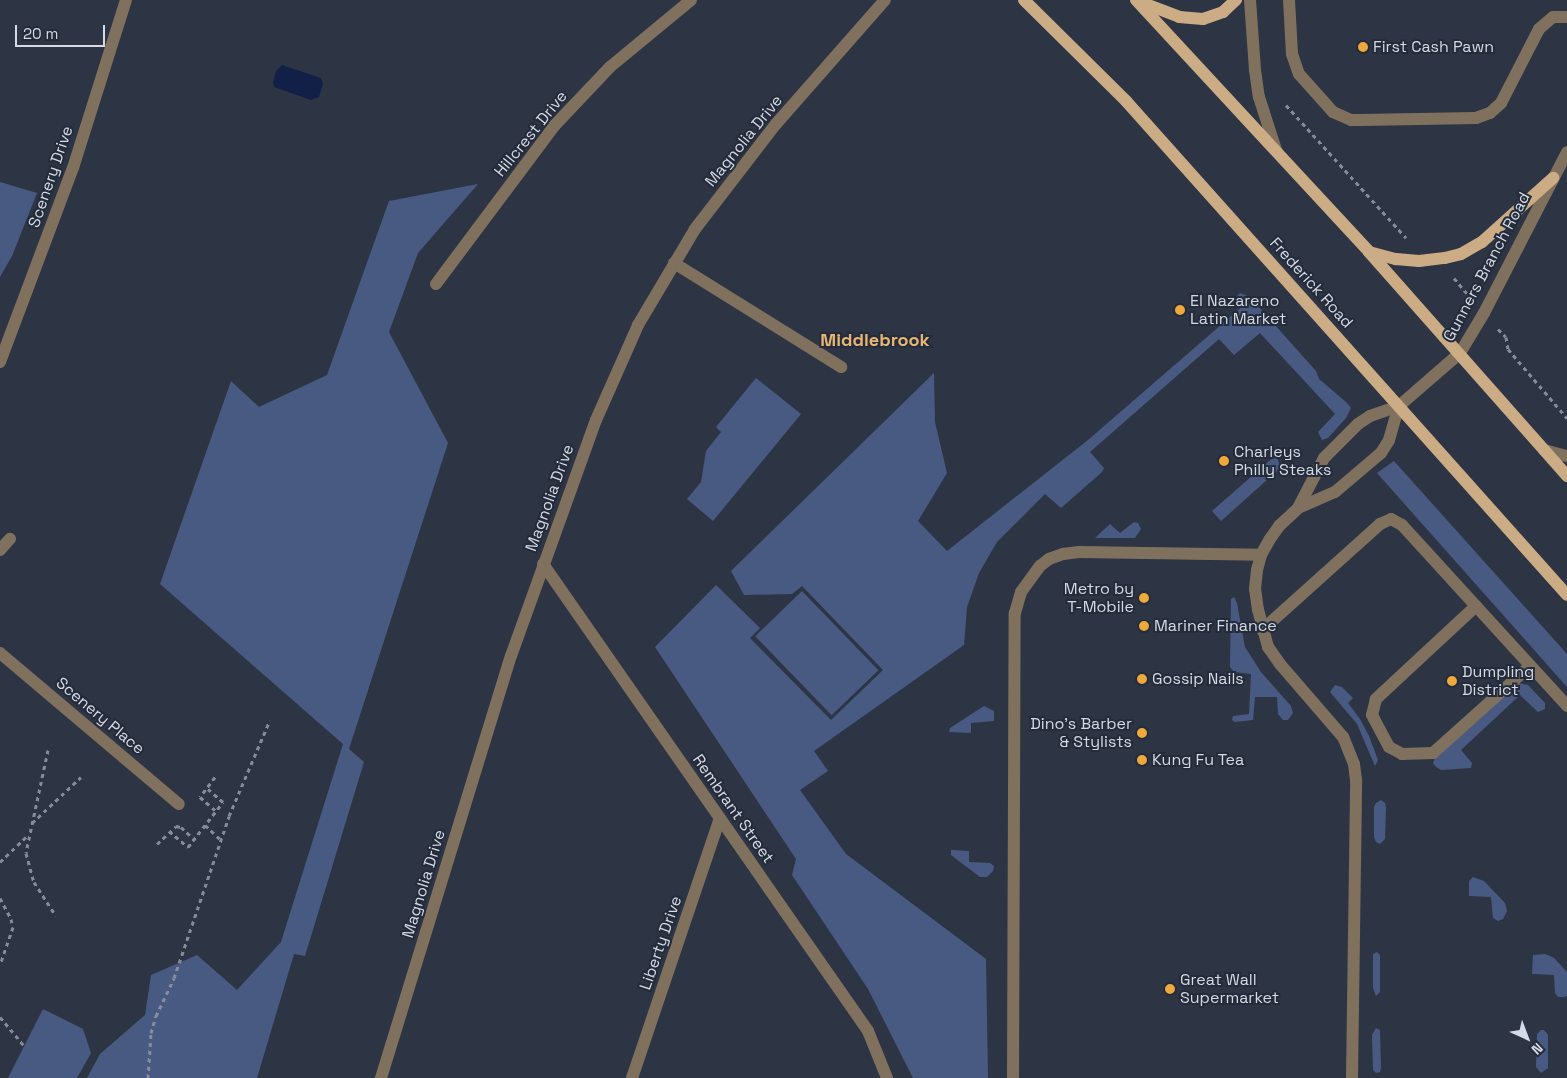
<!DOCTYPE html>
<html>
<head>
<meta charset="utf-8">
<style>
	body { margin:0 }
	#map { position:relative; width:1567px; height:1078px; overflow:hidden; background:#2d3545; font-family:"Space Grotesk",sans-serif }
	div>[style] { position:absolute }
	.green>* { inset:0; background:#495a82; transform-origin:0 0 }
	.water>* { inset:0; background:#122048 }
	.path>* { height:3px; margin-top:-1.5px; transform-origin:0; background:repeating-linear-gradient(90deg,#868c99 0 4px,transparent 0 8px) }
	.minor>* { height:12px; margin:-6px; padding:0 6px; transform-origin:6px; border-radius:6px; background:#80715e }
	.major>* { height:12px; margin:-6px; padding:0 6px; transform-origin:6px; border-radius:6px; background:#cbac84 }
	.dots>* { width:14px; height:14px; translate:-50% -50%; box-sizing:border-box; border:2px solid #242b3a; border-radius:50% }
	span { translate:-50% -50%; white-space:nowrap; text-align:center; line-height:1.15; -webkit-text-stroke:4px #242b3a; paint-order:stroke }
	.poi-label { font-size:16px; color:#d5dae4 }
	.left { translate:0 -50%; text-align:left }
	.right { translate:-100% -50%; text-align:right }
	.street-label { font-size:16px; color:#d5dae4 }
	.neighbourhood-label { font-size:18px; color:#e7b675; font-weight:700 }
	.north { position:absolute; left:1502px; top:1013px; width:50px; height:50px; -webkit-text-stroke:4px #242b3a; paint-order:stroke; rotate:137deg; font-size:14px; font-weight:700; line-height:20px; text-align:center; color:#d5dae4 }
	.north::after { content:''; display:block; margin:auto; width:18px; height:22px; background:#d5dae4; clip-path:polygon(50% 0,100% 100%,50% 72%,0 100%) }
	.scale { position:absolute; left:15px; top:25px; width:90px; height:22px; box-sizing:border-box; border:2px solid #d5dae4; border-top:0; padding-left:6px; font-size:15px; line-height:18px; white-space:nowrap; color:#d5dae4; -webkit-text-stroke:4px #242b3a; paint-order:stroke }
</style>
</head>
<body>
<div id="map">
	<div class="green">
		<i style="clip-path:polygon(0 182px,37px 193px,12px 256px,0 277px)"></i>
		<i style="clip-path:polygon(478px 184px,418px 253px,389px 332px,448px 443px,349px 749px,364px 762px,305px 956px,294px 954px,257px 1078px,87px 1078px,100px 1054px,145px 1015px,151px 975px,197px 955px,237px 990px,281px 942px,343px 744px,160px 584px,231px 381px,259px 407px,327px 375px,389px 201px)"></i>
		<i style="clip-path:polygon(1240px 293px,1250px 297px,1316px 371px,1319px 379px,1346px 402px,1351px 408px,1346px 418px,1328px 438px,1322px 440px,1318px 432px,1335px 414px,1260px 333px,1234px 355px,1219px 339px,1090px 452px,1104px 468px,1102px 472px,1061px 508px,1045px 494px,997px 542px,979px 573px,967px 607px,964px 645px,814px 751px,828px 771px,800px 790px,846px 854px,986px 959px,988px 1078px,913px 1078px,868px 989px,792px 875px,796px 859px,655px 647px,716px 585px,760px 628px,750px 638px,831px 720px,883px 670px,802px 586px,792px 594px,744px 595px,731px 571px,934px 373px,935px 422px,947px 473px,918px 521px,947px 551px,1088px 440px,1244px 305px,1237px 296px)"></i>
		<i style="clip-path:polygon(756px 378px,801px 414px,713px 521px,687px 499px,701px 482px,706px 451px,721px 432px,716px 427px)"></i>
		<i style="clip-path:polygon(1276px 455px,1280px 466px,1277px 471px,1221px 521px,1212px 511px)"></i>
		<i style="clip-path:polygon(1394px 461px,1567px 654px,1567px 687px,1377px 473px)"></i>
		<i style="clip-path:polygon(1134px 522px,1138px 523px,1141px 529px,1135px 538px,1095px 538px,1110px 524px,1120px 533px)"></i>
		<i style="left:802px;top:591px;width:110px;height:65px;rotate:46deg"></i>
		<i style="clip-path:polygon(1234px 597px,1237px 603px,1245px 647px,1261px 672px,1291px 706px,1293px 713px,1288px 720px,1283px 720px,1278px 714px,1277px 697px,1255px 697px,1253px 720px,1235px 722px,1232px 720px,1233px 716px,1249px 714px,1251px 674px,1234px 672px,1230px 667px,1231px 599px)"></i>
		<i style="clip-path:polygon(1518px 683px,1528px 685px,1545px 703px,1545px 709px,1538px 712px,1520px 695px,1461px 750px,1472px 763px,1471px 768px,1441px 770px,1436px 767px,1433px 763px,1435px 758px)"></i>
		<i style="clip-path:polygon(1335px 685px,1342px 687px,1353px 698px,1348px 703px,1360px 719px,1369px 736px,1378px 760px,1375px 766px,1357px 724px,1330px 692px)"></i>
		<i style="clip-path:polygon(984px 706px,994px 711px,994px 721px,971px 723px,971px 733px,949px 732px,950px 728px)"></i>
		<i style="clip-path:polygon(1381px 800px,1385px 803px,1386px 808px,1385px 839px,1380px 844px,1376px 842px,1374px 837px,1374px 807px,1376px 803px)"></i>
		<i style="clip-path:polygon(951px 850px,969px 851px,969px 862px,990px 863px,994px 866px,993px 871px,987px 877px,980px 877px,951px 855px)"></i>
		<i style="clip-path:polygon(1473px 877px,1484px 881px,1505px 903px,1507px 911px,1503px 919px,1498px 921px,1493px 918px,1491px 897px,1469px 896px,1469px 881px)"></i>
		<i style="clip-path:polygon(1377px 952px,1380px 955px,1380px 992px,1376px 996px,1373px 988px,1373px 954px)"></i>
		<i style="clip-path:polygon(1545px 954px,1554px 958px,1567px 972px,1567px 996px,1564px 997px,1558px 997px,1555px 993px,1554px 975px,1532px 974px,1533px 955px)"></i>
		<i style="clip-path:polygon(43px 1009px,83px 1029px,91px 1053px,77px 1078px,8px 1078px)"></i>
		<i style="clip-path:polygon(1376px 1028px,1380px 1030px,1381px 1068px,1380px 1072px,1376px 1073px,1373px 1070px,1372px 1035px)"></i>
		<i style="clip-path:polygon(1541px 1030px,1544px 1030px,1548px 1035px,1548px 1068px,1541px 1073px,1536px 1067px,1537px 1034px)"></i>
	</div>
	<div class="water">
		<i style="clip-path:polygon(282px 65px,321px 78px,323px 84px,319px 97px,311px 100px,274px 87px,273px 82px,276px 71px)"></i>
	</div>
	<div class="path">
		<i style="left:1286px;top:105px;width:179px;rotate:47.9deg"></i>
		<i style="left:1454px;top:278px;width:23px;rotate:50deg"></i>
		<i style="left:1498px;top:329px;width:11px;rotate:45deg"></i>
		<i style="left:1506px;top:337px;width:12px;rotate:81deg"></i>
		<i style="left:1508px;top:349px;width:91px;rotate:49.5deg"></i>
		<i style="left:48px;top:750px;width:105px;rotate:102.1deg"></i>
		<i style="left:26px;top:853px;width:30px;rotate:75deg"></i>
		<i style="left:34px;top:882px;width:40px;rotate:57.1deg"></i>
		<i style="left:215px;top:777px;width:25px;rotate:127deg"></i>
		<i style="left:200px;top:797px;width:21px;rotate:41deg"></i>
		<i style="left:32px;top:823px;width:67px;rotate:-43.2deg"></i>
		<i style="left:205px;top:825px;width:21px;rotate:43deg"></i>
		<i style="left:169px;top:831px;width:25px;rotate:40deg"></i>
		<i style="left:188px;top:847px;width:57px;rotate:-52.1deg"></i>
		<i style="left:223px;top:802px;width:23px;rotate:-139deg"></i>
		<i style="left:157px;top:844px;width:26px;rotate:-43deg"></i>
		<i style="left:176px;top:826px;width:5px;rotate:11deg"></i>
		<i style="left:181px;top:827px;width:18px;rotate:43deg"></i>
		<i style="left:0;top:862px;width:40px;rotate:-44deg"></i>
		<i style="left:0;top:898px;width:24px;rotate:62deg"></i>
		<i style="left:11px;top:919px;width:8px;rotate:76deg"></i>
		<i style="left:13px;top:927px;width:39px;rotate:109deg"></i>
		<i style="left:0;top:1017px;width:38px;rotate:50deg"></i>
		<i style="left:148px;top:1078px;width:45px;rotate:-86.2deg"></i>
		<i style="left:151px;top:1033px;width:18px;rotate:-74deg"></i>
		<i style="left:156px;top:1016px;width:42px;rotate:-64.7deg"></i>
		<i style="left:174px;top:978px;width:171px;rotate:-71.2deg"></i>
		<i style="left:229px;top:816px;width:104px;rotate:-66.9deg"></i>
	</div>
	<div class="minor">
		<i style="left:1250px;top:0;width:70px;rotate:85.9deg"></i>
		<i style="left:1255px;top:70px;width:27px;rotate:82deg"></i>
		<i style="left:1259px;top:97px;width:56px;rotate:72.2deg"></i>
		<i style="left:1289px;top:0;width:54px;rotate:86.8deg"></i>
		<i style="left:1292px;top:54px;width:21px;rotate:71deg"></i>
		<i style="left:1299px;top:74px;width:51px;rotate:48.2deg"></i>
		<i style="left:1333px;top:112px;width:20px;rotate:24deg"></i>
		<i style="left:1351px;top:120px;width:9px"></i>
		<i style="left:1360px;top:120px;width:116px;rotate:-1deg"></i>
		<i style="left:1476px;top:118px;width:15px;rotate:-20deg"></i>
		<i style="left:1490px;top:113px;width:15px;rotate:-42deg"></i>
		<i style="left:1501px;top:103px;width:83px;rotate:-62.8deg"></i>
		<i style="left:1539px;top:29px;width:18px;rotate:-41deg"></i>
		<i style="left:1553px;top:17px;width:14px"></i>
		<i style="left:674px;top:263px;width:197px;rotate:31.9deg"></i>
		<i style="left:436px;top:284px;width:199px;rotate:-53.2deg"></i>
		<i style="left:555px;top:125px;width:80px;rotate:-46.5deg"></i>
		<i style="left:610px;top:67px;width:105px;rotate:-39.6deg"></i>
		<i style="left:0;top:362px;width:207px;rotate:-69.4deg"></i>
		<i style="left:73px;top:168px;width:176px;rotate:-72.5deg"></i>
		<i style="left:1544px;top:450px;width:24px;rotate:15deg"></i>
		<i style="left:1298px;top:508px;width:40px;rotate:-23.4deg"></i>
		<i style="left:1335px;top:492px;width:60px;rotate:-40.3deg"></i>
		<i style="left:1381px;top:453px;width:15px;rotate:-58deg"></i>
		<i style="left:1389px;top:440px;width:35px;rotate:-74deg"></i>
		<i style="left:0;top:550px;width:15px;rotate:-48deg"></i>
		<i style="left:543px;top:564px;width:569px;rotate:55.16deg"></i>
		<i style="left:868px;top:1031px;width:51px;rotate:68deg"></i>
		<i style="left:1476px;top:606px;width:137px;rotate:137.1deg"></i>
		<i style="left:1376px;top:699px;width:16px;rotate:104deg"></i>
		<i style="left:1372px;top:715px;width:36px;rotate:62deg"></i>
		<i style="left:1389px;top:747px;width:15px;rotate:28deg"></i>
		<i style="left:1402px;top:754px;width:31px;rotate:-2deg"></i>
		<i style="left:1433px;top:753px;width:130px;rotate:-41.9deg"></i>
		<i style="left:1262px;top:630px;width:159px;rotate:-41.9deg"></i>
		<i style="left:1380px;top:524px;width:12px;rotate:-24deg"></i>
		<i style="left:1391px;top:519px;width:13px;rotate:29deg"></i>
		<i style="left:1402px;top:525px;width:245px;rotate:47.6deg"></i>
		<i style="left:0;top:653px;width:234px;rotate:40.2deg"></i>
		<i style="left:381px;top:1078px;width:442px;rotate:-72.9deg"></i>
		<i style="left:511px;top:656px;width:251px;rotate:-70.2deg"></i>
		<i style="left:596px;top:420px;width:104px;rotate:-66.1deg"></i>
		<i style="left:638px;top:325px;width:112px;rotate:-59.3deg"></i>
		<i style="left:695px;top:229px;width:133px;rotate:-52.4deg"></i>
		<i style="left:776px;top:124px;width:165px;rotate:-48.7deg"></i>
		<i style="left:632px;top:1078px;width:274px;rotate:-71.3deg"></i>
		<i style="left:1013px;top:1078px;width:465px;rotate:-89.8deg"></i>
		<i style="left:1015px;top:613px;width:22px;rotate:-74deg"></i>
		<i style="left:1021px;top:592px;width:32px;rotate:-54deg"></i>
		<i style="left:1040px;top:566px;width:11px;rotate:-38deg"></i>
		<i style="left:1049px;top:559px;width:15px;rotate:-20deg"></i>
		<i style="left:1063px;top:554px;width:16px;rotate:-7deg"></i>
		<i style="left:1079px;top:552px;width:182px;rotate:0.9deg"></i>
		<i style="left:1352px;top:1078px;width:298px;rotate:-89.2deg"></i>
		<i style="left:1356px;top:780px;width:16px;rotate:-97deg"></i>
		<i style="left:1354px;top:764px;width:29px;rotate:-112deg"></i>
		<i style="left:1343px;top:737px;width:96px;rotate:-130.8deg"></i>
		<i style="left:1280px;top:664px;width:21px;rotate:-125deg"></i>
		<i style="left:1268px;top:647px;width:38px;rotate:-105deg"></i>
		<i style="left:1258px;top:610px;width:21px;rotate:-98deg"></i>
		<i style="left:1255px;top:589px;width:19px;rotate:-84deg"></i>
		<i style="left:1257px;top:570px;width:16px;rotate:-75deg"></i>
		<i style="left:1261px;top:555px;width:18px;rotate:-61deg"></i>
		<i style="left:1270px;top:539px;width:16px;rotate:-55deg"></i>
		<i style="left:1279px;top:526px;width:26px;rotate:-43deg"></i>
		<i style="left:1298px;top:508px;width:56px;rotate:-62.5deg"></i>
		<i style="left:1324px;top:458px;width:48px;rotate:-45deg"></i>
		<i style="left:1358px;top:424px;width:14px;rotate:-34deg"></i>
		<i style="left:1370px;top:416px;width:31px;rotate:-19deg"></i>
		<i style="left:1399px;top:406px;width:81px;rotate:-41deg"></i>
		<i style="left:1460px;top:353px;width:47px;rotate:-59deg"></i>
		<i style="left:1484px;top:313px;width:181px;rotate:-62.7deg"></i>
	</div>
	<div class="major">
		<i style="left:1024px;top:0;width:144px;rotate:44.7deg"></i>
		<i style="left:1126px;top:101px;width:662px;rotate:48.24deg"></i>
		<i style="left:1136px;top:0;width:343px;rotate:47.2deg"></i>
		<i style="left:1369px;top:252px;width:299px;rotate:48.5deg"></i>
		<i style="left:1143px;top:3px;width:39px;rotate:21deg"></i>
		<i style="left:1179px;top:17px;width:24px;rotate:5deg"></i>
		<i style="left:1203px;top:19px;width:21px;rotate:-19deg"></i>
		<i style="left:1223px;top:12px;width:18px;rotate:-43deg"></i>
		<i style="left:1369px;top:252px;width:28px;rotate:15deg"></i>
		<i style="left:1396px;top:259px;width:23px;rotate:5deg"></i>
		<i style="left:1419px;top:261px;width:26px;rotate:-7deg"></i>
		<i style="left:1445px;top:258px;width:16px;rotate:-14deg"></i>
		<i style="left:1461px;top:254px;width:24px;rotate:-30deg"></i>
		<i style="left:1482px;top:242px;width:96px;rotate:-42deg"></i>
	</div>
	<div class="dots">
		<i style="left:1363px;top:47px;background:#eea83c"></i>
		<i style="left:1180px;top:310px;background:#eea83c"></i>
		<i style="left:1224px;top:461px;background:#eea83c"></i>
		<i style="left:1144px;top:598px;background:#eea83c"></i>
		<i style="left:1144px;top:626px;background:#eea83c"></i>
		<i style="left:1142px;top:679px;background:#eea83c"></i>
		<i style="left:1452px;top:681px;background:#eea83c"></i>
		<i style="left:1142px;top:733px;background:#eea83c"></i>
		<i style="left:1142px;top:760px;background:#eea83c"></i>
		<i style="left:1170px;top:989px;background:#eea83c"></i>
	</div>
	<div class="poi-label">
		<span class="left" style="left:1373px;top:47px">First Cash Pawn</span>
		<span class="left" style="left:1190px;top:310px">El Nazareno<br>Latin Market</span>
		<span class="left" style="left:1234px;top:461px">Charleys<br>Philly Steaks</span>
		<span class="right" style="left:1134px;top:598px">Metro by<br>T-Mobile</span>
		<span class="left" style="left:1154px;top:626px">Mariner Finance</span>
		<span class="left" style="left:1462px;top:681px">Dumpling<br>District</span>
		<span class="left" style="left:1152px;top:679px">Gossip Nails</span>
		<span class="right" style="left:1132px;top:733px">Dino's Barber<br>&amp; Stylists</span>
		<span class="left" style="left:1152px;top:760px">Kung Fu Tea</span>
		<span class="left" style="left:1180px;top:989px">Great Wall<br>Supermarket</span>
	</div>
	<div class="street-label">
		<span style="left:531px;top:134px;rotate:-51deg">Hillcrest Drive</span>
		<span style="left:744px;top:141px;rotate:-51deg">Magnolia Drive</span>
		<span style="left:51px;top:177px;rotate:-71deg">Scenery Drive</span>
		<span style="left:1487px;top:267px;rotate:-62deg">Gunners Branch Road</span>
		<span style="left:1311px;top:283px;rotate:48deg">Frederick Road</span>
		<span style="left:550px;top:498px;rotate:-70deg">Magnolia Drive</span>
		<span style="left:100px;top:716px;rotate:40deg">Scenery Place</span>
		<span style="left:733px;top:809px;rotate:55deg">Rembrant Street</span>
		<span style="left:424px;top:884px;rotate:-73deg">Magnolia Drive</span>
		<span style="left:661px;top:943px;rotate:-71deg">Liberty Drive</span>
	</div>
	<div class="neighbourhood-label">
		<span style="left:875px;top:340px">Middlebrook</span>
	</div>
	<div class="north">N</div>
	<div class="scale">20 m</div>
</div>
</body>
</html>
